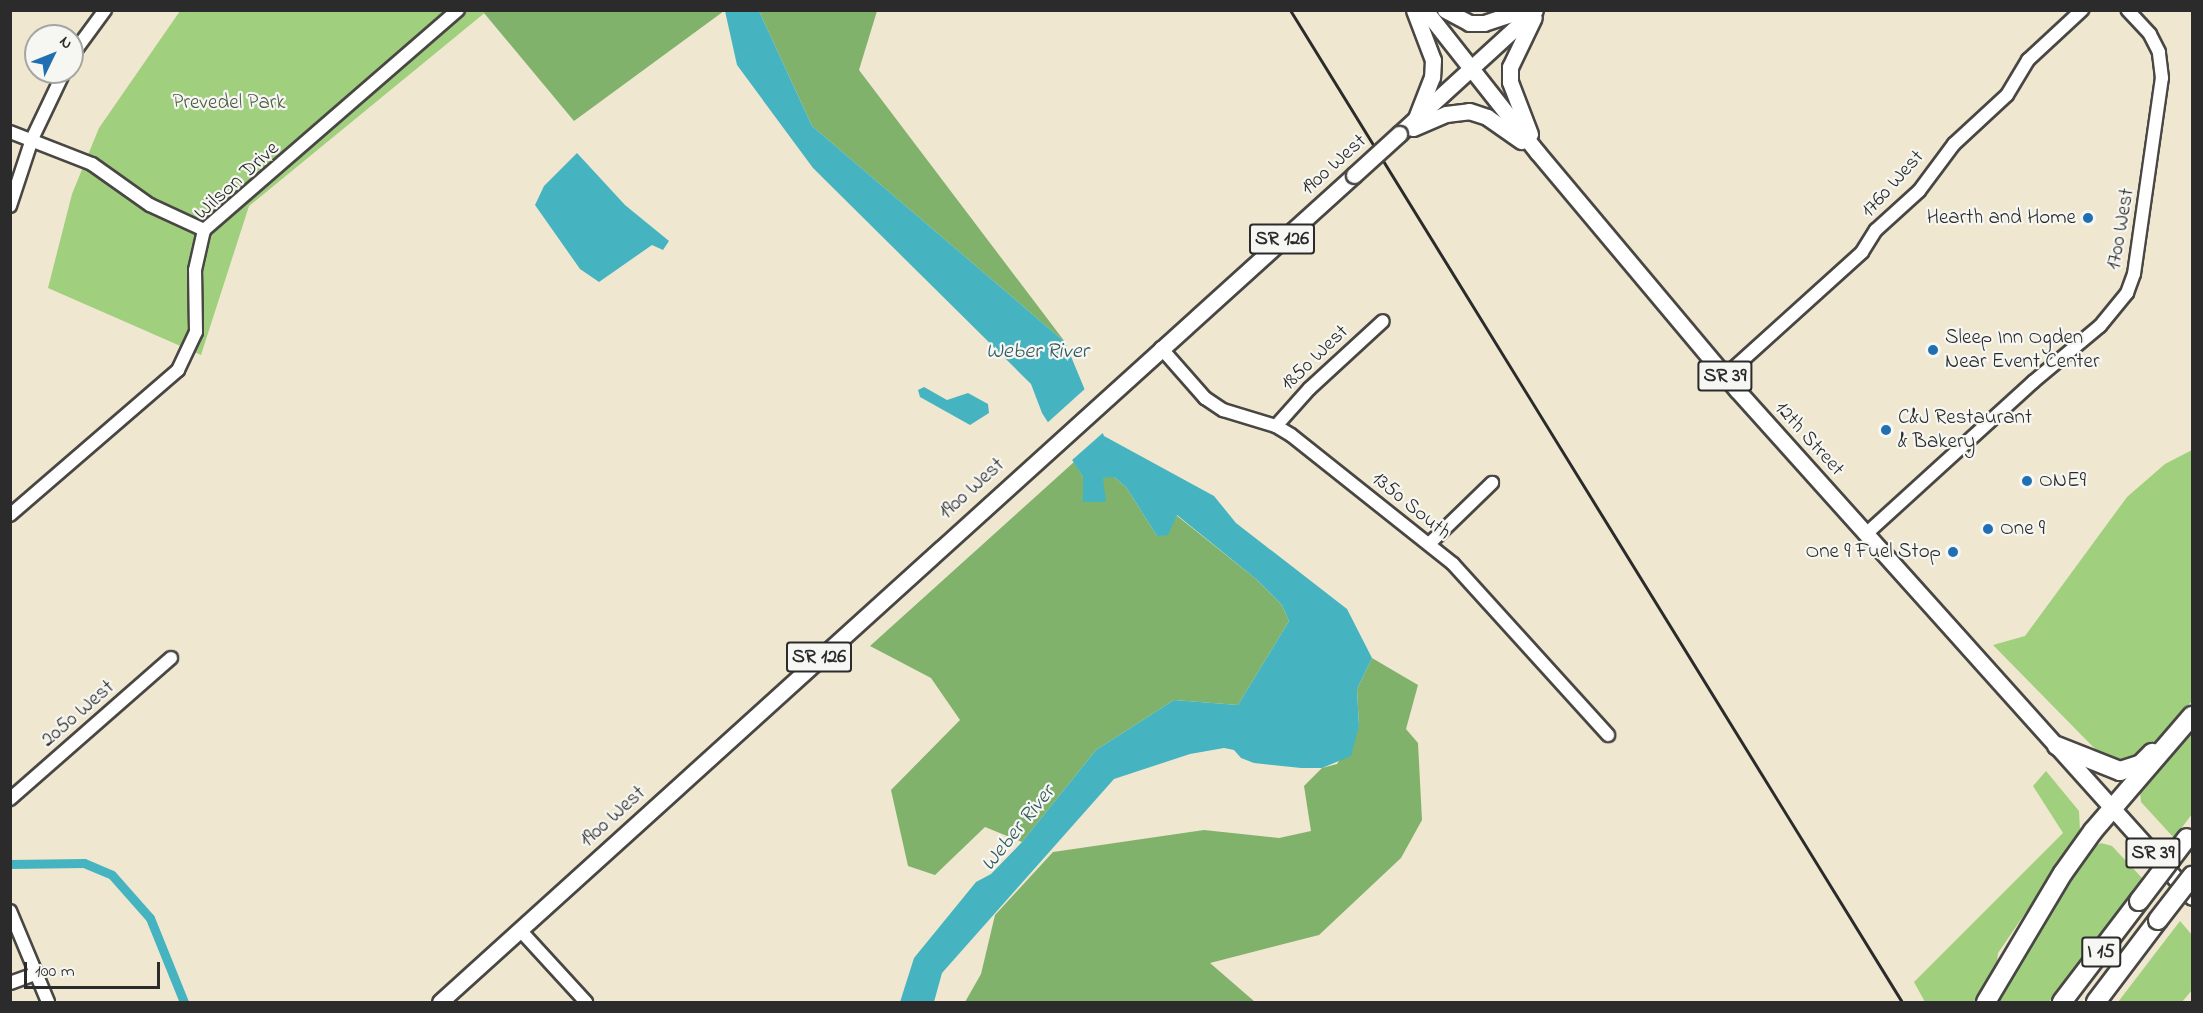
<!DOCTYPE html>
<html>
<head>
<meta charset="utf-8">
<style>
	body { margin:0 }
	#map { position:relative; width:2203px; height:1013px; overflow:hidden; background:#f0e7d0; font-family:"Indie Flower",sans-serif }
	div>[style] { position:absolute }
	.green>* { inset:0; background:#a0cf7d }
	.forest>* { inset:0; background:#80b26c }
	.water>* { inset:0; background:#46b4c0 }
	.pier>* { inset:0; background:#f0e7d0 }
	.canal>* { height:9px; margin:-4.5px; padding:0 4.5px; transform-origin:4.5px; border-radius:4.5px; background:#46b4c0 }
	.roads { filter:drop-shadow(2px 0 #494744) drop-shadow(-2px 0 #494744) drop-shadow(0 2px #494744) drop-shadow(0 -2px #494744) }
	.minor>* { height:12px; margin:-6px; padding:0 6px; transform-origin:6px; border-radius:6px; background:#fff }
	.major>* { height:15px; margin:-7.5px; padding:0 7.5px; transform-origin:7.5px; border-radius:7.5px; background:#fff }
	.highway>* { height:18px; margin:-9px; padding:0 9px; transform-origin:9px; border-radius:9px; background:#fff }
	.rail>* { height:3px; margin:-1.5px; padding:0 1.5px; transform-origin:1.5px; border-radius:1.5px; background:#2b2b2b }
	.bridges { filter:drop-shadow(2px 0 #494744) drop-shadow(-2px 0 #494744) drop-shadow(0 2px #494744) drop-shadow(0 -2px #494744) }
	.major-bridge>* { height:15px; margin:-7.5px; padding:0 7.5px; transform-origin:7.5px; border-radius:7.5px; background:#fff }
	.highway-bridge>* { height:18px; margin:-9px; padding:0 9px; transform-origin:9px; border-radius:9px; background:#fff }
	.dots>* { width:16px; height:16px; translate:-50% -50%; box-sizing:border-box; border:3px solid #f6f6f2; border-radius:50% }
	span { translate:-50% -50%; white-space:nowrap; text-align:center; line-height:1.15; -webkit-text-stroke:4.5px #f6f6f2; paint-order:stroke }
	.shield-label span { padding:2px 4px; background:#f6f6f2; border:2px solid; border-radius:4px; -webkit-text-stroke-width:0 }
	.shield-label { font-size:20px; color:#2b2b2b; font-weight:700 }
	.park-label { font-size:21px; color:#4e5c44 }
	.street-label { font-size:21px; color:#2b2b2b }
	.poi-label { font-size:21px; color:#2b2b2b }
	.right { translate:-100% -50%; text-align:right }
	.left { translate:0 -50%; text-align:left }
	.water-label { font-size:22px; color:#345b5f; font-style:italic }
	.frame { position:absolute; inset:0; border:12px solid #2b2b2b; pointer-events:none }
	.north { position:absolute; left:24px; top:24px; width:60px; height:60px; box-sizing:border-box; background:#f6f6f2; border:2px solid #a5a5a2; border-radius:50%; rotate:47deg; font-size:16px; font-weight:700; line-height:24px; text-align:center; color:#2b2b2b }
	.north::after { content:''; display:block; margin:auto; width:21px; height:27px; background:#1f6fb2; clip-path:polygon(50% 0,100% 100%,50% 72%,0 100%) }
	.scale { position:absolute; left:24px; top:962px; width:136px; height:27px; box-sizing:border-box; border:3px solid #2b2b2b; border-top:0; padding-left:8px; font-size:18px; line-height:21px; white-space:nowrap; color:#2b2b2b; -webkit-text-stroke:4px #f6f6f2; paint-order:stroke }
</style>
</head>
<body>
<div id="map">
	<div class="green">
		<i style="clip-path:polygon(180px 11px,487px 11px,249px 206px,201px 355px,48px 288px,72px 194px,99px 128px)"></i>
		<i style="clip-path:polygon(2192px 450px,2192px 701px,2147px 750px,2122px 764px,2104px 758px,1993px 645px,2025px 636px,2127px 497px,2165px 464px)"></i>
		<i style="clip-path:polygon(2192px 728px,2192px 814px,2174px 838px,2141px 802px,2140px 792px)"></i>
		<i style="clip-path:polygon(2046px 771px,2079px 811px,2080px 831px,2075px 840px,1998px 953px,1997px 962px,1974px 1002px,1925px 1002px,1914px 982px,2063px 833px,2033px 786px)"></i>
		<i style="clip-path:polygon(2101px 843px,2112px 846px,2143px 879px,2049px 1002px,1996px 1002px,2089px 850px)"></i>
		<i style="clip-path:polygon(2180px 921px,2192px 935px,2192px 990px,2182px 1002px,2118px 1002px)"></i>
	</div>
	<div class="forest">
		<i style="clip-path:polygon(487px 10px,724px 10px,724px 11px,574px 121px,484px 13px)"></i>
		<i style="clip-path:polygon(759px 11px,877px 11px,859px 70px,1065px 342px,812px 126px)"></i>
		<i style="clip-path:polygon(1074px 462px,1083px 477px,1114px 477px,1126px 487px,1157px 536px,1176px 515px,1256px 579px,1282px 605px,1289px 621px,1238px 705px,1174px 700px,1096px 750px,1022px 842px,985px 827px,935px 875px,908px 866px,891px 790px,960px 720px,931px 678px,870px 646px)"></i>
		<i style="clip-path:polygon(1372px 658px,1418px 685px,1406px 729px,1418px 743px,1422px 820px,1401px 858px,1319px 935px,1210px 963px,1255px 1002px,965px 1002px,981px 974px,995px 915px,1053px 852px,1204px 830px,1279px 838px,1311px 831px,1304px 786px,1322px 768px,1337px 764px,1359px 726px,1357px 689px)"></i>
	</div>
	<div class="water">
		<i style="clip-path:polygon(725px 11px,759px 11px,812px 126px,1065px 342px,1104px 436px,1214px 496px,1236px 523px,1347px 609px,1372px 658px,1357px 689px,1359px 726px,1351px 756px,1322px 768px,1301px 768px,1254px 763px,1241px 758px,1234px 750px,1224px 748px,1190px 754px,1114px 779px,942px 973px,934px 1002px,900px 1002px,914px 958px,976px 882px,991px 874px,1022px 842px,1096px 750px,1174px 700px,1238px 705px,1289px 621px,1282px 605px,1256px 579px,1177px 515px,1168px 535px,1157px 536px,1126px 487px,1114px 477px,1103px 478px,1106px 502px,1083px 502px,1083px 477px,1042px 413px,1031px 384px,813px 168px,737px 65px)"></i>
		<i style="clip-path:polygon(577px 153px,625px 205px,669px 241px,663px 250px,652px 245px,599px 282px,580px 269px,535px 205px,544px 186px)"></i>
		<i style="clip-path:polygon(924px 387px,947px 400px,968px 393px,988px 404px,989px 413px,970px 425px,920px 397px,918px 390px)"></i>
	</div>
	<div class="pier">
		<i style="clip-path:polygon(1087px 387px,1105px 431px,1071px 461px,1046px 424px)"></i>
	</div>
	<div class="canal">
		<i style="left:10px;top:864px;width:74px;rotate:-0.8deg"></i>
		<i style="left:84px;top:863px;width:30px;rotate:23deg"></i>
		<i style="left:112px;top:875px;width:57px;rotate:48.5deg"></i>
		<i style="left:150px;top:918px;width:91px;rotate:68deg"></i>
	</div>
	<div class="roads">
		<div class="minor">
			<i style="left:72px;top:55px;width:56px;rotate:-53.7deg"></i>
			<i style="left:10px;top:132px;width:88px;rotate:21.3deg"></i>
			<i style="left:92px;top:164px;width:71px;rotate:35.3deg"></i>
			<i style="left:150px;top:205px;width:60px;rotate:24.8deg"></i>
			<i style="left:10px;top:206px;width:71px;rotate:-71.8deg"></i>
			<i style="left:32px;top:139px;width:74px;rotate:-64.5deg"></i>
			<i style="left:1161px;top:348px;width:67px;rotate:48.7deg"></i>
			<i style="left:1205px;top:398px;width:22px;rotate:34deg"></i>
			<i style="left:1223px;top:410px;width:55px;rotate:16.8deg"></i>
			<i style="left:1276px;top:426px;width:17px;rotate:31deg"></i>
			<i style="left:1291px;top:435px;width:207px;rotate:38.5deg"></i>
			<i style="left:1453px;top:564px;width:231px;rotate:47.8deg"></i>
			<i style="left:1725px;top:376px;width:185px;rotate:-42.1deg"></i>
			<i style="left:1862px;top:252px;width:26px;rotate:-58deg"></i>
			<i style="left:1876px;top:230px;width:58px;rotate:-42.2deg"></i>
			<i style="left:1919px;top:191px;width:59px;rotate:-53.3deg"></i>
			<i style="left:1954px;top:144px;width:72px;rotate:-42.8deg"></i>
			<i style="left:2007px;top:95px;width:41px;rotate:-59deg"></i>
			<i style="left:2028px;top:60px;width:74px;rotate:-42.8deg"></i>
			<i style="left:1276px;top:426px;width:50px;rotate:-48.3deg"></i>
			<i style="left:1309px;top:389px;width:100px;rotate:-42.6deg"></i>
			<i style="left:10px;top:515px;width:222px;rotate:-40.8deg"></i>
			<i style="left:178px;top:370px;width:42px;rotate:-64.7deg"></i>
			<i style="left:196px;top:332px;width:62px;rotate:-90.9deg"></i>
			<i style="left:195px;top:270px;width:41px;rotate:-77.3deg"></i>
			<i style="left:204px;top:230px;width:336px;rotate:-40.9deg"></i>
			<i style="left:1866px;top:534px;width:226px;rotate:-42.3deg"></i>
			<i style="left:2033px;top:382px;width:87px;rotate:-39.9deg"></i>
			<i style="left:2100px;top:326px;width:43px;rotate:-50.7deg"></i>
			<i style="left:2127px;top:293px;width:20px;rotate:-70deg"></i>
			<i style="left:2134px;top:274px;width:198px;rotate:-81.9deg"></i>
			<i style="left:2162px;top:78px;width:26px;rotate:-97deg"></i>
			<i style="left:2159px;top:52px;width:20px;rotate:-117deg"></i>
			<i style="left:2150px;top:34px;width:33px;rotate:-133deg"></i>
			<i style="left:1429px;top:544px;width:88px;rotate:-44.1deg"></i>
			<i style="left:10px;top:799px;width:214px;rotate:-41.2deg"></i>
			<i style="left:10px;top:911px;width:99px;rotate:67.3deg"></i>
			<i style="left:520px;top:930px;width:98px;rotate:47.5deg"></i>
			<i style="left:10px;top:983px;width:29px;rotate:-20deg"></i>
		</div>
		<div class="major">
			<i style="left:1414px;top:10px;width:53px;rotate:69.2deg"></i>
			<i style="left:1433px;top:60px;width:17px;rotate:93deg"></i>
			<i style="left:1432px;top:77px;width:44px;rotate:111.3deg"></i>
			<i style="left:1425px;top:10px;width:182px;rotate:51.7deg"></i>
			<i style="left:1538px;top:153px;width:309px;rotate:50deg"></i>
			<i style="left:1737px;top:390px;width:681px;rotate:48.09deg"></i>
			<i style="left:1445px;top:10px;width:27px;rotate:28deg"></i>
			<i style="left:1469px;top:23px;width:15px"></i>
			<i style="left:1484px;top:23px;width:41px;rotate:-18.4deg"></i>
			<i style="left:1413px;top:128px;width:36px;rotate:-23deg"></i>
			<i style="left:1446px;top:114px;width:23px;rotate:-7deg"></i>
			<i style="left:1469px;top:111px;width:19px;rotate:18deg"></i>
			<i style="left:1487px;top:117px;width:42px;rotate:35.2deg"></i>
			<i style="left:1399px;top:134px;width:184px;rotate:-42.4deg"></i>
			<i style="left:1530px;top:134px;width:56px;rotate:-111deg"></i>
			<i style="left:1510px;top:82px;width:15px;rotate:-90deg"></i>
			<i style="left:1510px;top:67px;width:55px;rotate:-64.4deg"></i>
			<i style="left:440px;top:1002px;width:1233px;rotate:-42.14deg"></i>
		</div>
		<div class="highway">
			<i style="left:2057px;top:746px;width:68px;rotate:21.6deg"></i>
			<i style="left:2120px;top:771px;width:22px;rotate:-18deg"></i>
			<i style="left:2141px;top:764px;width:16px;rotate:-45deg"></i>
			<i style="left:1986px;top:1002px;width:150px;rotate:-59.2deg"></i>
			<i style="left:2063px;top:873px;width:52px;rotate:-54.5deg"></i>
			<i style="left:2093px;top:831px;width:152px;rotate:-49.3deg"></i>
			<i style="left:2062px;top:1002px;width:127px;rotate:-52.7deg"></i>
			<i style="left:2096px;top:1002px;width:103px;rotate:-52.9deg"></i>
		</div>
	</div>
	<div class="rail">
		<i style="left:1290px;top:10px;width:1166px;rotate:58.33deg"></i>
	</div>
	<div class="bridges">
		<div class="major-bridge">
			<i style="left:1354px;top:175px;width:61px;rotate:-42.3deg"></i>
		</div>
		<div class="highway-bridge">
			<i style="left:2139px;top:901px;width:79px;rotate:-52.7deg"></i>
			<i style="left:2158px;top:920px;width:56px;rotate:-52.3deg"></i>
		</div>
	</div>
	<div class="dots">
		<i style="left:2088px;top:218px;background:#1f6fb2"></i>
		<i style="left:1933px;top:350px;background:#1f6fb2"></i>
		<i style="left:1886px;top:430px;background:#1f6fb2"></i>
		<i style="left:2027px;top:481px;background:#1f6fb2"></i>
		<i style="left:1988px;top:529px;background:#1f6fb2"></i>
		<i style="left:1953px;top:552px;background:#1f6fb2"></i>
	</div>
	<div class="shield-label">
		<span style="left:1282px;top:239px">SR 126</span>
		<span style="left:1725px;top:376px">SR 39</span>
		<span style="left:819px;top:657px">SR 126</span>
		<span style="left:2153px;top:853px">SR 39</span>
		<span style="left:2101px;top:952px">I 15</span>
	</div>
	<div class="park-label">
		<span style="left:229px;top:103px">Prevedel Park</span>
	</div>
	<div class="street-label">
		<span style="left:1334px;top:165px;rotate:-42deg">1900 West</span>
		<span style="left:237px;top:181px;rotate:-42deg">Wilson Drive</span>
		<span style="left:1893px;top:184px;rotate:-48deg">1760 West</span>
		<span style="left:2121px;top:229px;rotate:-80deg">1700 West</span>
		<span style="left:1315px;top:358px;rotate:-44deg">1850 West</span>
		<span style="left:1809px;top:439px;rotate:48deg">12th Street</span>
		<span style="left:972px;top:489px;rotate:-42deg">1900 West</span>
		<span style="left:1411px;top:506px;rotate:39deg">1350 South</span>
		<span style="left:78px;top:714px;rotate:-41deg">2050 West</span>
		<span style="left:613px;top:817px;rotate:-42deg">1900 West</span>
	</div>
	<div class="poi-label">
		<span class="right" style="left:2076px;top:218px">Hearth and Home</span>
		<span class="left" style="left:1945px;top:350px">Sleep Inn Ogden<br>Near Event Center</span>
		<span class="left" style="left:1898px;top:430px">C&amp;J Restaurant<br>&amp; Bakery</span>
		<span class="left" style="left:2039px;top:481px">ONE9</span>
		<span class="left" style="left:2000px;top:529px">One 9</span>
		<span class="right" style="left:1941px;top:552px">One 9 Fuel Stop</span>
	</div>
	<div class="water-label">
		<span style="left:1037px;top:353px">Weber River</span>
		<span style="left:1019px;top:829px;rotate:-51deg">Weber River</span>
	</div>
	<div class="frame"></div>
	<div class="north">N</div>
	<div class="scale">100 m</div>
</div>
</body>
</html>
